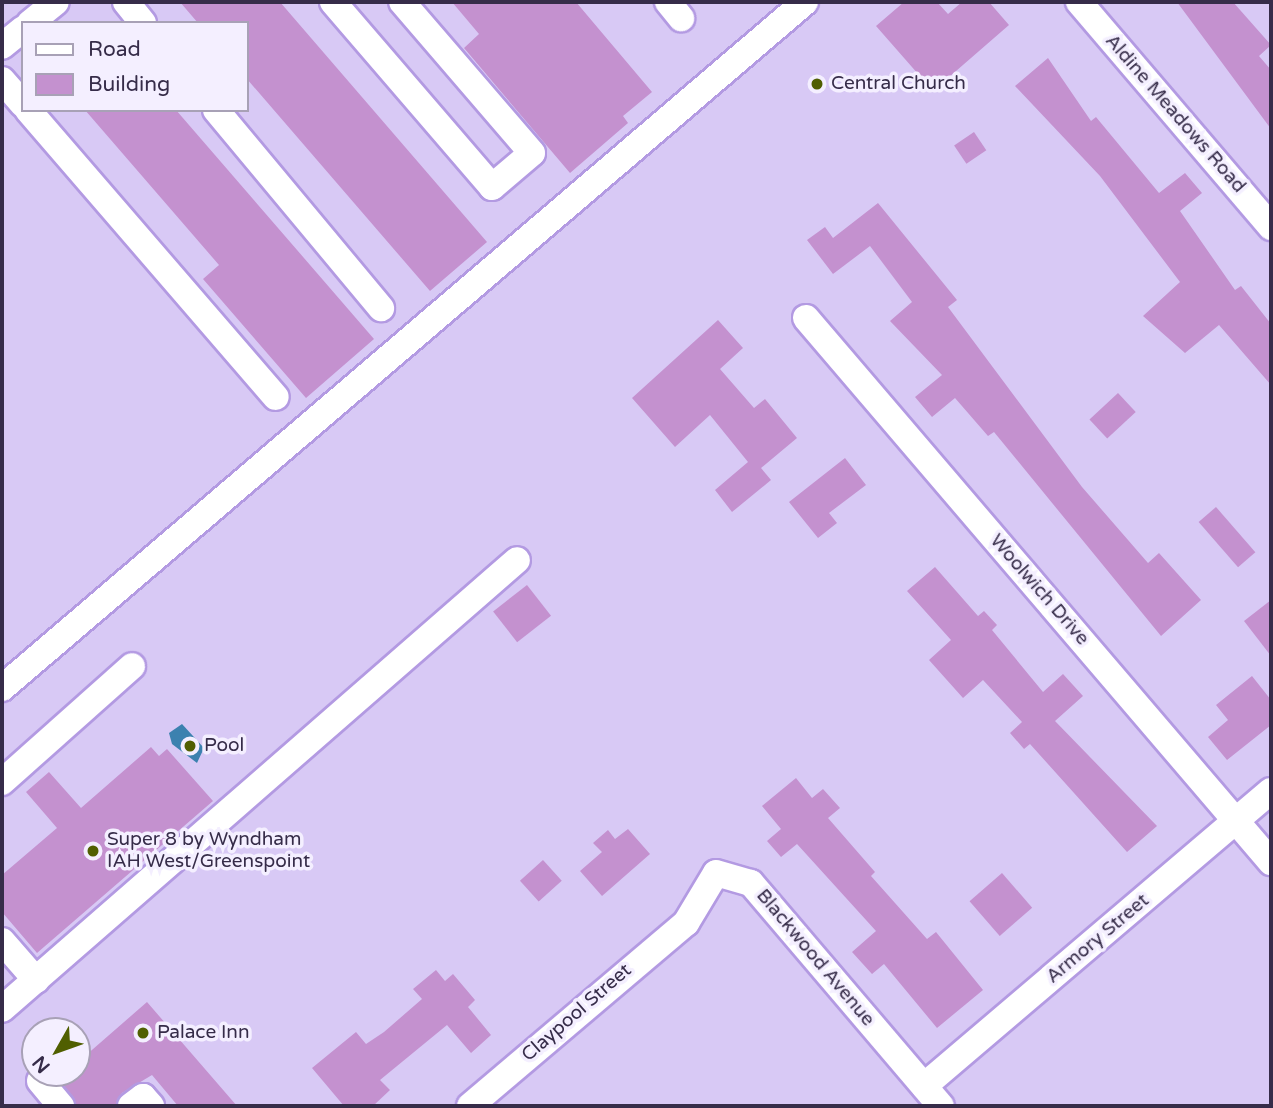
<!DOCTYPE html>
<html>
<head>
<meta charset="utf-8">
<style>
	body { margin:0 }
	#map { position:relative; width:1273px; height:1108px; overflow:hidden; background:#d8c9f5; font-family:"Varela Round",sans-serif }
	div>[style] { position:absolute }
	.water>* { inset:0; background:#3c81af }
	.building>* { inset:0; background:#c491cf; transform-origin:0 0 }
	.roads { filter:drop-shadow(2px 0 #b39ae2) drop-shadow(-2px 0 #b39ae2) drop-shadow(0 2px #b39ae2) drop-shadow(0 -2px #b39ae2) }
	.minor>* { height:26px; margin:-13px; padding:0 13px; transform-origin:13px; border-radius:13px; background:#fff }
	.dots>* { width:19px; height:19px; translate:-50% -50%; box-sizing:border-box; border:4px solid #f4efff; border-radius:50% }
	span { translate:-50% -50%; white-space:nowrap; text-align:center; line-height:1.15; -webkit-text-stroke:7px #f4efff; paint-order:stroke }
	.poi-label { font-size:19px; color:#362c49 }
	.left { translate:0 -50%; text-align:left }
	.street-label { font-size:19px; color:#362c49 }
	.frame { position:absolute; inset:0; border:4px solid #362c49; pointer-events:none }
	.legend { position:absolute; left:21px; top:21px; width:228px; height:91px; box-sizing:border-box; background:#f4efff; border:2px solid #a8a1b6; margin:0; padding:9px 12px; list-style:none; font-size:21px; color:#362c49 }
	.legend li { display:flex; align-items:center; gap:14px; height:35px }
	.legend b { width:35px; border:2px solid #a8a1b6 }
	.north { position:absolute; left:21px; top:1017px; width:70px; height:70px; box-sizing:border-box; background:#f4efff; border:2px solid #a8a1b6; border-radius:50%; rotate:230deg; font-size:19px; font-weight:700; line-height:28px; text-align:center; color:#362c49 }
	.north::after { content:''; display:block; margin:auto; width:24px; height:32px; background:#505f01; clip-path:polygon(50% 0,100% 100%,50% 72%,0 100%) }
</style>
</head>
<body>
<div id="map">
	<div class="water">
		<i style="clip-path:polygon(182px 724px,204px 748px,197px 763px,172px 744px,169px 733px)"></i>
	</div>
	<div class="building">
		<i style="clip-path:polygon(180px 2px,280px 2px,487px 242px,430px 291px,247px 79px,247px 23px,198px 23px)"></i>
		<i style="clip-path:polygon(452px 2px,576px 2px,652px 92px,623px 116px,628px 123px,570px 173px,464px 48px,479px 34px)"></i>
		<i style="clip-path:polygon(904px 2px,937px 2px,948px 14px,962px 2px,989px 2px,1009px 25px,933px 91px,876px 26px)"></i>
		<i style="clip-path:polygon(1177px 2px,1233px 2px,1271px 45px,1259px 56px,1271px 70px,1271px 129px)"></i>
		<i style="clip-path:polygon(1048px 58px,1091px 121px,1096px 117px,1159px 193px,1185px 173px,1202px 193px,1180px 211px,1235px 290px,1241px 286px,1271px 324px,1271px 385px,1219px 325px,1185px 353px,1143px 316px,1180px 282px,1100px 176px,1015px 86px)"></i>
		<i style="clip-path:polygon(85px 110px,176px 110px,374px 339px,306px 398px,203px 279px,219px 265px)"></i>
		<i style="left:974px;top:132px;width:22px;height:24px;rotate:56deg"></i>
		<i style="clip-path:polygon(878px 203px,957px 300px,948px 307px,1082px 487px,1148px 563px,1159px 553px,1201px 600px,1161px 636px,994px 432px,988px 436px,955px 398px,932px 417px,915px 397px,942px 375px,890px 321px,912px 302px,870px 246px,833px 274px,807px 240px,825px 227px,833px 238px)"></i>
		<i style="clip-path:polygon(718px 320px,743px 348px,720px 369px,754px 408px,765px 399px,797px 438px,761px 468px,771px 480px,732px 512px,715px 490px,748px 462px,710px 415px,675px 447px,632px 398px)"></i>
		<i style="left:1118px;top:393px;width:26px;height:39px;rotate:47deg"></i>
		<i style="clip-path:polygon(845px 458px,866px 485px,829px 513px,837px 523px,818px 538px,789px 502px)"></i>
		<i style="left:1216px;top:507px;width:60px;height:23px;rotate:49deg"></i>
		<i style="clip-path:polygon(935px 567px,978px 616px,984px 611px,997px 625px,992px 630px,1043px 692px,1063px 674px,1083px 696px,1055px 721px,1157px 826px,1127px 852px,1030px 744px,1024px 749px,1010px 733px,1022px 722px,983px 680px,963px 698px,929px 660px,951px 640px,907px 591px)"></i>
		<i style="left:527px;top:585px;width:39px;height:43px;rotate:52deg"></i>
		<i style="clip-path:polygon(1271px 600px,1271px 656px,1244px 621px)"></i>
		<i style="clip-path:polygon(1252px 676px,1271px 700px,1271px 725px,1227px 760px,1208px 737px,1228px 720px,1216px 705px)"></i>
		<i style="clip-path:polygon(151px 747px,159px 756px,167px 749px,213px 801px,37px 953px,2px 912px,2px 875px,57px 828px,26px 792px,49px 772px,81px 808px)"></i>
		<i style="clip-path:polygon(796px 778px,812px 798px,823px 789px,840px 808px,828px 818px,875px 872px,871px 876px,927px 939px,936px 932px,983px 990px,937px 1028px,884px 964px,872px 974px,852px 952px,876px 931px,797px 844px,781px 857px,767px 841px,781px 829px,762px 806px)"></i>
		<i style="clip-path:polygon(628px 829px,650px 854px,602px 896px,580px 871px,602px 852px,593px 843px,608px 830px,615px 839px)"></i>
		<i style="left:543px;top:860px;width:28px;height:31px;rotate:48deg"></i>
		<i style="left:1002px;top:873px;width:46px;height:43px;rotate:49deg"></i>
		<i style="clip-path:polygon(436px 970px,445px 981px,453px 974px,475px 1000px,468px 1007px,491px 1035px,471px 1053px,447px 1025px,380px 1080px,390px 1090px,373px 1106px,344px 1106px,312px 1068px,356px 1032px,366px 1044px,384px 1032px,422px 999px,413px 989px)"></i>
		<i style="clip-path:polygon(147px 1002px,237px 1106px,178px 1106px,152px 1075px,122px 1093px,116px 1106px,76px 1106px,59px 1079px,77px 1073px,77px 1063px)"></i>
	</div>
	<div class="roads">
		<div class="minor">
			<i style="left:126px;top:2px;width:27px;rotate:51deg"></i>
			<i style="left:333px;top:2px;width:244px;rotate:49.3deg"></i>
			<i style="left:492px;top:187px;width:52px;rotate:-40.4deg"></i>
			<i style="left:532px;top:153px;width:199px;rotate:-130.7deg"></i>
			<i style="left:668px;top:2px;width:21px;rotate:51deg"></i>
			<i style="left:1079px;top:2px;width:296px;rotate:49.5deg"></i>
			<i style="left:30px;top:23px;width:33px;rotate:-39deg"></i>
			<i style="left:2px;top:46px;width:27px;rotate:-39deg"></i>
			<i style="left:2px;top:80px;width:32px;rotate:49deg"></i>
			<i style="left:28px;top:110px;width:379px;rotate:49.2deg"></i>
			<i style="left:216px;top:110px;width:258px;rotate:50.2deg"></i>
			<i style="left:806px;top:318px;width:716px;rotate:49.48deg"></i>
			<i style="left:2px;top:688px;width:1056px;rotate:-40.51deg"></i>
			<i style="left:2px;top:782px;width:174px;rotate:-41.7deg"></i>
			<i style="left:2px;top:941px;width:52px;rotate:48.9deg"></i>
			<i style="left:2px;top:1009px;width:683px;rotate:-41.08deg"></i>
			<i style="left:40px;top:1081px;width:33px;rotate:50deg"></i>
			<i style="left:924px;top:1086px;width:455px;rotate:-40.4deg"></i>
			<i style="left:131px;top:1106px;width:15px;rotate:-37deg"></i>
			<i style="left:143px;top:1097px;width:12px;rotate:48deg"></i>
			<i style="left:470px;top:1106px;width:283px;rotate:-40.3deg"></i>
			<i style="left:686px;top:923px;width:58px;rotate:-59deg"></i>
			<i style="left:716px;top:873px;width:36px;rotate:16deg"></i>
			<i style="left:751px;top:883px;width:293px;rotate:49.6deg"></i>
		</div>
	</div>
	<div class="dots">
		<i style="left:817px;top:84px;background:#505f01"></i>
		<i style="left:190px;top:746px;background:#505f01"></i>
		<i style="left:93px;top:851px;background:#505f01"></i>
		<i style="left:143px;top:1033px;background:#505f01"></i>
	</div>
	<div class="poi-label">
		<span class="left" style="left:831px;top:84px">Central Church</span>
		<span class="left" style="left:204px;top:746px">Pool</span>
		<span class="left" style="left:107px;top:851px">Super 8 by Wyndham<br>IAH West/Greenspoint</span>
		<span class="left" style="left:157px;top:1033px">Palace Inn</span>
	</div>
	<div class="street-label">
		<span style="left:1175px;top:114px;rotate:49deg">Aldine Meadows Road</span>
		<span style="left:1039px;top:590px;rotate:49deg">Woolwich Drive</span>
		<span style="left:1098px;top:939px;rotate:-40deg">Armory Street</span>
		<span style="left:815px;top:958px;rotate:50deg">Blackwood Avenue</span>
		<span style="left:577px;top:1013px;rotate:-41deg">Claypool Street</span>
	</div>
	<div class="frame"></div>
	<ul class="legend">
	<li><b style="height:9px;background:#fff"></b>Road</li>
	<li><b style="height:19px;background:#c491cf"></b>Building</li>
	</ul>
	<div class="north">N</div>
</div>
</body>
</html>
